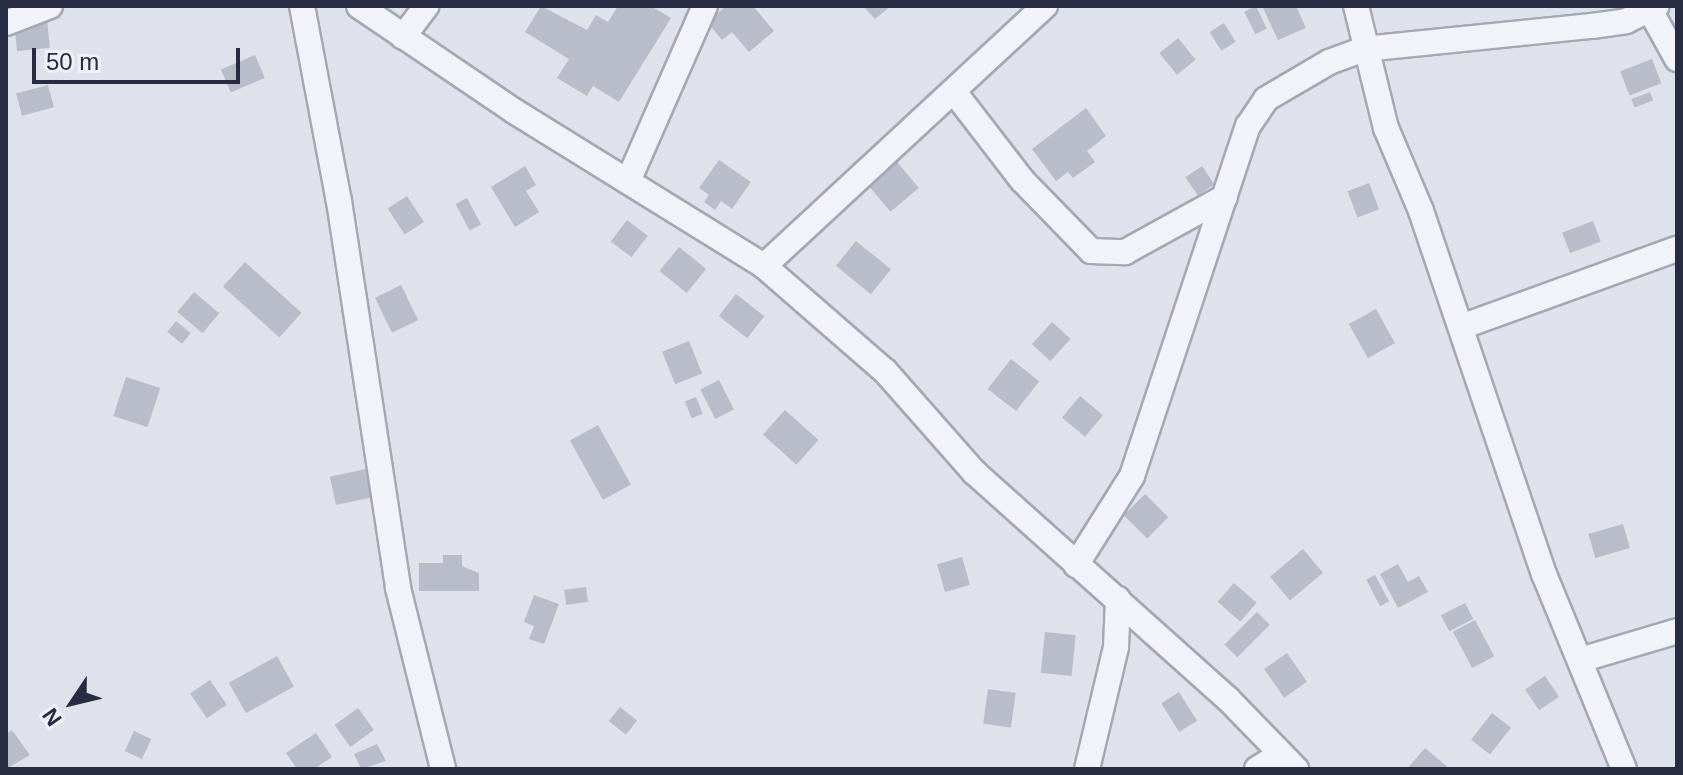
<!DOCTYPE html>
<html>
<head>
<meta charset="utf-8">
<style>
	body { margin:0 }
	#map { position:relative; width:1683px; height:775px; overflow:hidden; background:#dfe2ea; font-family:Arial,sans-serif }
	div>[style] { position:absolute }
	.building>* { inset:0; background:#b9bdca; transform-origin:0 0 }
	.roads { filter:drop-shadow(2px 0 #a4a8b5) drop-shadow(-2px 0 #a4a8b5) drop-shadow(0 2px #a4a8b5) drop-shadow(0 -2px #a4a8b5) }
	.street>* { height:24px; margin:-12px; padding:0 12px; transform-origin:12px; border-radius:12px; background:#f2f3f8 }
	span { translate:-50% -50%; white-space:nowrap; text-align:center; line-height:1.15; -webkit-text-stroke:6px #eff1f7; paint-order:stroke }
	.frame { position:absolute; inset:0; border:8px solid #262d43; pointer-events:none }
	.north { position:absolute; left:32px; top:663px; width:80px; height:80px; -webkit-text-stroke:6px #eff1f7; paint-order:stroke; rotate:235deg; font-size:22px; font-weight:700; line-height:32px; text-align:center; color:#262d43 }
	.north::after { content:''; display:block; margin:auto; width:28px; height:36px; background:#262d43; clip-path:polygon(50% 0,100% 100%,50% 72%,0 100%) }
	.scale { position:absolute; left:32px; top:48px; width:208px; height:36px; box-sizing:border-box; border:4px solid #262d43; border-top:0; padding-left:10px; font-size:24px; line-height:28px; white-space:nowrap; color:#262d43; -webkit-text-stroke:6px #eff1f7; paint-order:stroke }
</style>
</head>
<body>
<div id="map">
	<div class="building">
		<i style="clip-path:polygon(541px 6px,587px 30px,596px 15px,608px 22px,618px 6px,651px 6px,671px 18px,619px 102px,593px 86px,587px 96px,557px 78px,569px 59px,525px 32px)"></i>
		<i style="clip-path:polygon(726px 6px,753px 6px,774px 31px,749px 52px,732px 32px,722px 40px,707px 22px)"></i>
		<i style="clip-path:polygon(863px 6px,891px 6px,875px 19px)"></i>
		<i style="left:1256px;top:6px;width:25px;height:13px;rotate:64deg"></i>
		<i style="clip-path:polygon(1262px 6px,1296px 6px,1306px 28px,1278px 40px)"></i>
		<i style="left:47px;top:20px;width:28px;height:33px;rotate:84deg"></i>
		<i style="left:1224px;top:23px;width:22px;height:17px;rotate:58deg"></i>
		<i style="left:1178px;top:38px;width:28px;height:24px;rotate:51deg"></i>
		<i style="left:255px;top:55px;width:25px;height:37px;rotate:67deg"></i>
		<i style="left:1652px;top:59px;width:26px;height:34px;rotate:69deg"></i>
		<i style="left:48px;top:85px;width:23px;height:33px;rotate:75deg"></i>
		<i style="left:1650px;top:92px;width:9px;height:20px;rotate:69deg"></i>
		<i style="clip-path:polygon(1086px 108px,1106px 136px,1087px 151px,1095px 162px,1073px 178px,1068px 172px,1056px 181px,1032px 149px)"></i>
		<i style="clip-path:polygon(719px 160px,751px 182px,732px 209px,721px 201px,715px 210px,704px 202px,709px 195px,699px 188px)"></i>
		<i style="left:897px;top:162px;width:34px;height:37px;rotate:50deg"></i>
		<i style="clip-path:polygon(525px 166px,536px 185px,526px 191px,539px 212px,515px 227px,491px 187px)"></i>
		<i style="left:1202px;top:166px;width:22px;height:20px;rotate:56deg"></i>
		<i style="left:1369px;top:183px;width:28px;height:23px;rotate:69deg"></i>
		<i style="left:407px;top:196px;width:31px;height:23px;rotate:57deg"></i>
		<i style="left:467px;top:198px;width:30px;height:13px;rotate:62deg"></i>
		<i style="left:627px;top:220px;width:26px;height:27px;rotate:37deg"></i>
		<i style="left:1593px;top:221px;width:22px;height:33px;rotate:69deg"></i>
		<i style="left:856px;top:241px;width:45px;height:32px;rotate:39deg"></i>
		<i style="left:679px;top:247px;width:35px;height:31px;rotate:39deg"></i>
		<i style="left:245px;top:262px;width:76px;height:33px;rotate:42deg"></i>
		<i style="left:401px;top:285px;width:39px;height:29px;rotate:64deg"></i>
		<i style="left:194px;top:292px;width:33px;height:26px;rotate:40deg"></i>
		<i style="left:736px;top:294px;width:36px;height:28px;rotate:38deg"></i>
		<i style="left:1376px;top:309px;width:39px;height:31px;rotate:61deg"></i>
		<i style="left:176px;top:321px;width:19px;height:14px;rotate:39deg"></i>
		<i style="left:1052px;top:322px;width:25px;height:30px;rotate:42deg"></i>
		<i style="left:689px;top:341px;width:35px;height:29px;rotate:68deg"></i>
		<i style="left:1011px;top:359px;width:36px;height:38px;rotate:38deg"></i>
		<i style="left:126px;top:377px;width:36px;height:41px;rotate:18deg"></i>
		<i style="left:719px;top:380px;width:33px;height:21px;rotate:63deg"></i>
		<i style="left:1080px;top:396px;width:30px;height:28px;rotate:40deg"></i>
		<i style="left:696px;top:397px;width:18px;height:12px;rotate:68deg"></i>
		<i style="left:785px;top:410px;width:45px;height:33px;rotate:42deg"></i>
		<i style="left:598px;top:425px;width:68px;height:32px;rotate:61deg"></i>
		<i style="left:371px;top:468px;width:29px;height:42px;rotate:78deg"></i>
		<i style="left:1145px;top:494px;width:33px;height:30px;rotate:45deg"></i>
		<i style="left:1623px;top:524px;width:25px;height:36px;rotate:74deg"></i>
		<i style="left:1303px;top:549px;width:31px;height:43px;rotate:50deg"></i>
		<i style="clip-path:polygon(443px 555px,462px 555px,462px 566px,479px 573px,479px 591px,419px 591px,419px 563px,443px 563px)"></i>
		<i style="left:962px;top:557px;width:29px;height:26px;rotate:74deg"></i>
		<i style="clip-path:polygon(1398px 564px,1408px 582px,1419px 576px,1428px 592px,1398px 608px,1380px 574px)"></i>
		<i style="left:1375px;top:575px;width:30px;height:10px;rotate:62deg"></i>
		<i style="left:1234px;top:583px;width:30px;height:25px;rotate:41deg"></i>
		<i style="left:586px;top:587px;width:15px;height:22px;rotate:82deg"></i>
		<i style="clip-path:polygon(534px 595px,559px 604px,544px 644px,529px 639px,534px 626px,524px 622px)"></i>
		<i style="left:1465px;top:603px;width:18px;height:27px;rotate:63deg"></i>
		<i style="left:1257px;top:612px;width:18px;height:46px;rotate:45deg"></i>
		<i style="left:1475px;top:620px;width:41px;height:25px;rotate:62deg"></i>
		<i style="left:1045px;top:632px;width:31px;height:41px;rotate:6deg"></i>
		<i style="left:1287px;top:653px;width:35px;height:28px;rotate:55deg"></i>
		<i style="left:277px;top:656px;width:35px;height:55px;rotate:61deg"></i>
		<i style="left:1545px;top:676px;width:25px;height:24px;rotate:56deg"></i>
		<i style="left:210px;top:680px;width:30px;height:24px;rotate:56deg"></i>
		<i style="left:988px;top:689px;width:28px;height:35px;rotate:8deg"></i>
		<i style="left:1179px;top:692px;width:34px;height:21px;rotate:58deg"></i>
		<i style="left:620px;top:707px;width:22px;height:18px;rotate:39deg"></i>
		<i style="left:358px;top:708px;width:27px;height:29px;rotate:54deg"></i>
		<i style="left:1492px;top:713px;width:24px;height:34px;rotate:38deg"></i>
		<i style="clip-path:polygon(12px 730px,30px 755px,6px 769px,6px 734px)"></i>
		<i style="left:134px;top:731px;width:19px;height:22px;rotate:25deg"></i>
		<i style="clip-path:polygon(316px 733px,332px 757px,314px 769px,297px 769px,286px 753px)"></i>
		<i style="clip-path:polygon(377px 744px,386px 761px,361px 769px,354px 754px)"></i>
		<i style="clip-path:polygon(1425px 748px,1450px 769px,1407px 769px)"></i>
	</div>
	<div class="roads">
		<div class="street">
			<i style="left:302px;top:6px;width:198px;rotate:79.3deg"></i>
			<i style="left:339px;top:201px;width:391px;rotate:81.3deg"></i>
			<i style="left:398px;top:588px;width:187px;rotate:76deg"></i>
			<i style="left:359px;top:6px;width:187px;rotate:34.1deg"></i>
			<i style="left:514px;top:111px;width:294px;rotate:31.8deg"></i>
			<i style="left:764px;top:266px;width:160px;rotate:41deg"></i>
			<i style="left:885px;top:371px;width:135px;rotate:48.6deg"></i>
			<i style="left:974px;top:472px;width:341px;rotate:41.8deg"></i>
			<i style="left:1228px;top:699px;width:98px;rotate:45.8deg"></i>
			<i style="left:1356px;top:6px;width:126px;rotate:76.2deg"></i>
			<i style="left:1386px;top:128px;width:90px;rotate:67.1deg"></i>
			<i style="left:1421px;top:211px;width:383px;rotate:71.3deg"></i>
			<i style="left:1544px;top:574px;width:211px;rotate:67.7deg"></i>
			<i style="left:1650px;top:10px;width:56px;rotate:61.1deg"></i>
			<i style="left:6px;top:23px;width:47px;rotate:-21.1deg"></i>
			<i style="left:403px;top:37px;width:39px;rotate:-53deg"></i>
			<i style="left:955px;top:93px;width:110px;rotate:52.4deg"></i>
			<i style="left:1022px;top:180px;width:99px;rotate:45.8deg"></i>
			<i style="left:1091px;top:251px;width:34px;rotate:2deg"></i>
			<i style="left:1125px;top:252px;width:114px;rotate:-28.8deg"></i>
			<i style="left:629px;top:179px;width:189px;rotate:-66.3deg"></i>
			<i style="left:764px;top:266px;width:383px;rotate:-42.8deg"></i>
			<i style="left:1461px;top:327px;width:230px;rotate:-19.9deg"></i>
			<i style="left:1076px;top:565px;width:105px;rotate:-57.8deg"></i>
			<i style="left:1132px;top:476px;width:369px;rotate:-71.7deg"></i>
			<i style="left:1248px;top:126px;width:32px;rotate:-56deg"></i>
			<i style="left:1266px;top:99px;width:73px;rotate:-30.4deg"></i>
			<i style="left:1329px;top:62px;width:37px;rotate:-20deg"></i>
			<i style="left:1364px;top:49px;width:229px;rotate:-5.8deg"></i>
			<i style="left:1592px;top:26px;width:34px;rotate:-8deg"></i>
			<i style="left:1626px;top:21px;width:34px;rotate:-26deg"></i>
			<i style="left:1580px;top:660px;width:101px;rotate:-16.6deg"></i>
			<i style="left:1087px;top:769px;width:125px;rotate:-76.6deg"></i>
			<i style="left:1116px;top:647px;width:48px;rotate:-87.6deg"></i>
			<i style="left:1257px;top:769px;width:28px;rotate:-32deg"></i>
		</div>
	</div>
	<div class="frame"></div>
	<div class="north">N</div>
	<div class="scale">50 m</div>
</div>
</body>
</html>
